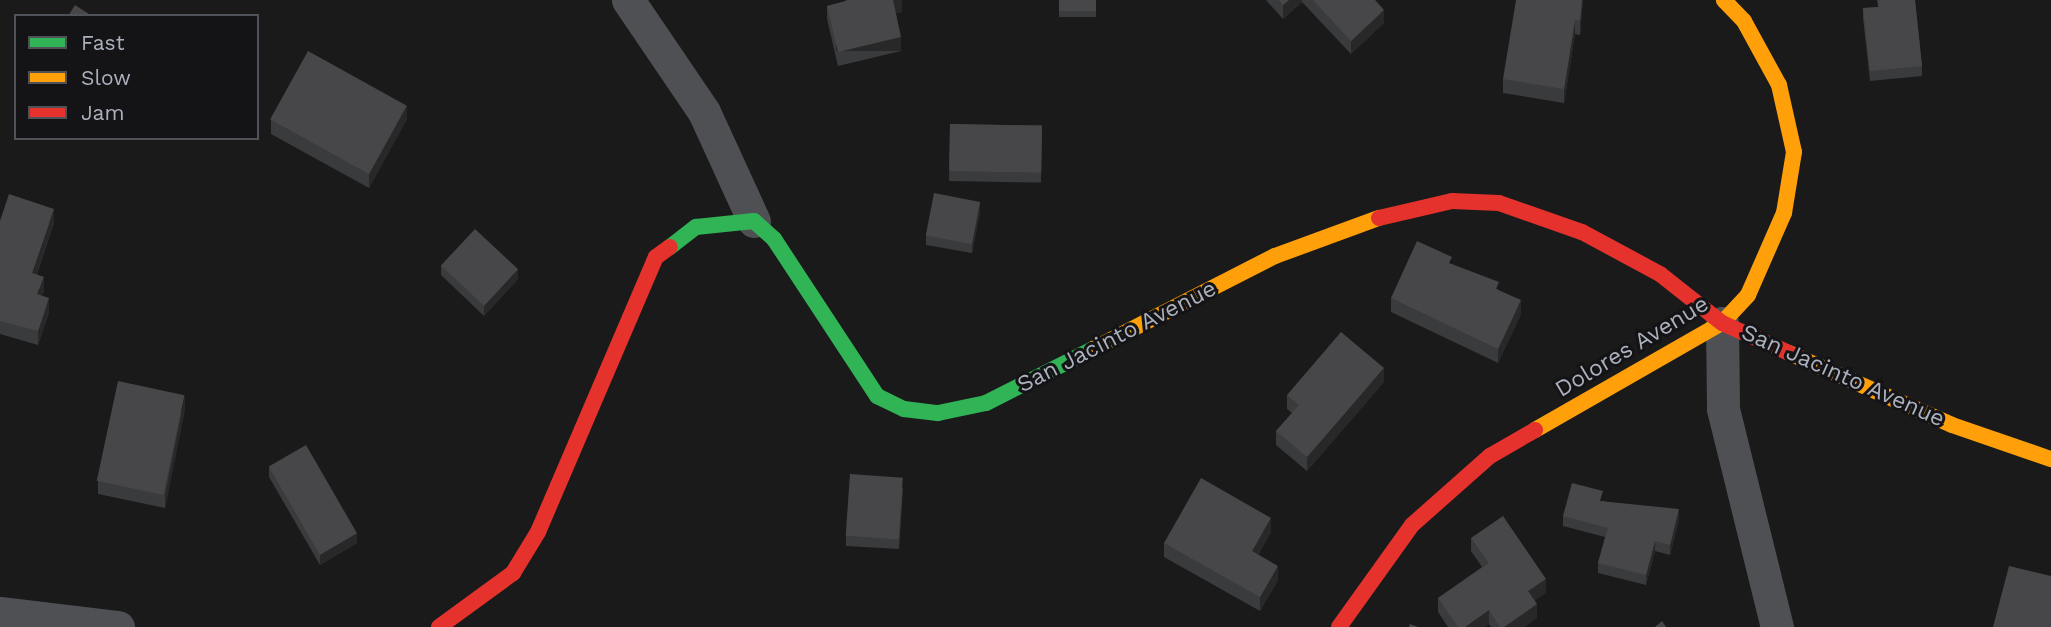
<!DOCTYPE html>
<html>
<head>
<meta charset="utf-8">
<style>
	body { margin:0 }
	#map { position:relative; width:2051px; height:627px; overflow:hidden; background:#1a1a1b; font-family:"Work Sans",sans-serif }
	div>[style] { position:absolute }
	.street>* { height:33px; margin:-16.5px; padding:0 16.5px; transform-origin:16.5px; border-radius:16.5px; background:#4e5054 }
	.fast>* { height:16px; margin:-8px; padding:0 8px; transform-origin:8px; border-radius:8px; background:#30b455 }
	.slow>* { height:16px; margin:-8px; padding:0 8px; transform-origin:8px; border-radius:8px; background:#ff9f0a }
	.jam>* { height:16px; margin:-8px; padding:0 8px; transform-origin:8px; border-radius:8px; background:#e5322d }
	.wall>* { inset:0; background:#3a3b3d; transform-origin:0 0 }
	.shaded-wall>* { inset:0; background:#282829; transform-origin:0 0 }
	.building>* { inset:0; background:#47474a; transform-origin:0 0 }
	span { translate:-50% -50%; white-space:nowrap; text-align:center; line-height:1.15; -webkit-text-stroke:6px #141417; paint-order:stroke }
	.street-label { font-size:23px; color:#abb0bc }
	.legend { position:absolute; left:14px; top:14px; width:245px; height:126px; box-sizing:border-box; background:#141417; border:2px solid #505259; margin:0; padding:9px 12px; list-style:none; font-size:21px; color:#abb0bc }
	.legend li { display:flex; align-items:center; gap:14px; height:35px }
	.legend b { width:35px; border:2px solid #505259 }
</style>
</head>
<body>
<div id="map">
	<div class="street">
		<i style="left:628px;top:0;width:135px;rotate:55.8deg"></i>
		<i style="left:704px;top:112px;width:120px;rotate:65.4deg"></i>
		<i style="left:1722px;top:323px;width:86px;rotate:89.3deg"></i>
		<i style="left:1723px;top:409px;width:225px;rotate:76.1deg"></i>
		<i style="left:0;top:613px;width:119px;rotate:6.8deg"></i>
	</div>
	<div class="fast">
		<i style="left:670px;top:247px;width:33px;rotate:-38deg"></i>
		<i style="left:696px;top:227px;width:58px;rotate:-5.9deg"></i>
		<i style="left:754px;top:221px;width:27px;rotate:42deg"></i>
		<i style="left:774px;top:239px;width:188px;rotate:56.7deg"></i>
		<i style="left:877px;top:396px;width:30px;rotate:26deg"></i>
		<i style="left:904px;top:409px;width:34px;rotate:7deg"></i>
		<i style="left:938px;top:413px;width:49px;rotate:-11.8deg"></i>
		<i style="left:986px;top:403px;width:120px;rotate:-26.8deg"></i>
	</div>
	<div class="slow">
		<i style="left:1093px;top:349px;width:204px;rotate:-27.1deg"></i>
		<i style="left:1275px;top:256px;width:111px;rotate:-20.1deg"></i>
		<i style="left:1789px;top:353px;width:178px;rotate:23.8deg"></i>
		<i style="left:1952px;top:425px;width:105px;rotate:19deg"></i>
		<i style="left:1535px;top:430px;width:215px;rotate:-29.8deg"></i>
		<i style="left:1722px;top:323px;width:38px;rotate:-47deg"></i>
		<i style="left:1748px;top:295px;width:90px;rotate:-66.3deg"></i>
		<i style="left:1784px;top:213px;width:62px;rotate:-80.7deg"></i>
		<i style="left:1794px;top:152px;width:69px;rotate:-102.6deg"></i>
		<i style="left:1779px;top:85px;width:73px;rotate:-118.7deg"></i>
		<i style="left:1744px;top:21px;width:29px;rotate:-134deg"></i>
	</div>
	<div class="jam">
		<i style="left:1379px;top:218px;width:75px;rotate:-13.1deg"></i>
		<i style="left:1452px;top:201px;width:47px;rotate:2.4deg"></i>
		<i style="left:1499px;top:203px;width:88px;rotate:19.3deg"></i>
		<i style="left:1582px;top:232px;width:89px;rotate:28.3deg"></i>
		<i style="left:1660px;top:274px;width:79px;rotate:38.3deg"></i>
		<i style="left:1722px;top:323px;width:73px;rotate:24.1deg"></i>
		<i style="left:439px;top:627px;width:92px;rotate:-36.1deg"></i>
		<i style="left:513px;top:573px;width:48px;rotate:-58.6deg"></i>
		<i style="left:538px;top:532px;width:299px;rotate:-66.8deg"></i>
		<i style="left:656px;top:257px;width:17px;rotate:-36deg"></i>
		<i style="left:1339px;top:627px;width:125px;rotate:-54.4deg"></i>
		<i style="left:1412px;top:525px;width:104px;rotate:-41.5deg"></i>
		<i style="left:1490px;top:456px;width:52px;rotate:-30deg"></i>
	</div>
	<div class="wall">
		<i style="clip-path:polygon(845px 0,902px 0,902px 12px,896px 13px,901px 51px,838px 66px,827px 19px,827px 6px,846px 1px)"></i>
		<i style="left:1059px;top:0;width:37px;height:17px"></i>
		<i style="clip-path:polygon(1266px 0,1375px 0,1384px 23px,1351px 54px,1302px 2px,1283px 19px)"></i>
		<i style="clip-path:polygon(1583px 0,1580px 35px,1575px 34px,1564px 103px,1503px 93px,1503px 79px)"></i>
		<i style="clip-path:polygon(1877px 0,1915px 0,1922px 66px,1922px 76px,1870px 81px,1863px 18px,1863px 8px,1878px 7px)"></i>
		<i style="clip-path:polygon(407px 119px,369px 188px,271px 134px,271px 120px)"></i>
		<i style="left:950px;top:124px;width:92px;height:57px;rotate:1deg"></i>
		<i style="clip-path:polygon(980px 212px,972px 253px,926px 245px,926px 235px)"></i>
		<i style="clip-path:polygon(0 221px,54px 223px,37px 274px,44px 291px,42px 296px,49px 312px,38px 345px,0 334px)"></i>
		<i style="clip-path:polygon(1452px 264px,1499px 290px,1521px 314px,1498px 363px,1391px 312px,1391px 298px)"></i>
		<i style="clip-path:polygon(441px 265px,518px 279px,484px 316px,441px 275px)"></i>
		<i style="clip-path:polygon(1384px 382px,1307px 471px,1276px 445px,1276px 431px,1292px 413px,1287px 409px,1287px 395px)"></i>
		<i style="clip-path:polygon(185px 409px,165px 508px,98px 494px,98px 481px)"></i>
		<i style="clip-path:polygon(269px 467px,357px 543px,320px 565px,269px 477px)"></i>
		<i style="clip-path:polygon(903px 488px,899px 549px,846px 546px,846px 536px)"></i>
		<i style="clip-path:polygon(1603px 501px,1679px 519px,1670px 555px,1655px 551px,1646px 585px,1598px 573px,1598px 563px,1605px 537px,1563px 526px,1563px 516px)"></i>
		<i style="clip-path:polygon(1271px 532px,1258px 555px,1278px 580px,1260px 611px,1164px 557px,1164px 543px)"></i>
		<i style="clip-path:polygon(1471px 538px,1546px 593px,1535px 600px,1537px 618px,1524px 627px,1491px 627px,1489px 624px,1485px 627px,1448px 627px,1438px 612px,1438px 598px,1482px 567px,1471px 551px)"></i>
	</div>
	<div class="shaded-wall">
		<i style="clip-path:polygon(893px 0,902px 0,902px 12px,893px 14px)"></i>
		<i style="clip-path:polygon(1289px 0,1302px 0,1302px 2px,1283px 19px,1283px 5px)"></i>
		<i style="clip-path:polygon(1582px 0,1583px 0,1580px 35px,1580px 21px)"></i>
		<i style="clip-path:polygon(1384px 10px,1384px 23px,1351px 54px,1351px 41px)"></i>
		<i style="clip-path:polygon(1575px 20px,1575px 34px,1564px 103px,1564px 89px)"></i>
		<i style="left:901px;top:37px;width:14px;height:65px;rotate:90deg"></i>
		<i style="clip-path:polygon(407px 105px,407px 119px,369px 188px,369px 174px)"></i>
		<i style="clip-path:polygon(980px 202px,980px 212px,972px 253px,972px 243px)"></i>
		<i style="clip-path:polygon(54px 209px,54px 223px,32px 287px,32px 273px)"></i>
		<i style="clip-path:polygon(518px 269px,518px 279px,484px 316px,484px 306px)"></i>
		<i style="clip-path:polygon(44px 277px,44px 291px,37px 308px,37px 294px)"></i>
		<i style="clip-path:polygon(49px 298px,49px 312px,38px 345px,38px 331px)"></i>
		<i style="clip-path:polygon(1521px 300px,1521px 314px,1498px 363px,1498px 349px)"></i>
		<i style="clip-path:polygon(1384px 368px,1384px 382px,1307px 471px,1307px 457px)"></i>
		<i style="clip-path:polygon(185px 395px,185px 409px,165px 508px,165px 494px)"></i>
		<i style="clip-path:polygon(1679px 509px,1679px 519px,1670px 555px,1670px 545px)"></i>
		<i style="clip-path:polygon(1271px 518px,1271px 532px,1252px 565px,1252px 551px)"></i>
		<i style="clip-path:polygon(357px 533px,357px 543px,320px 565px,320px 555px)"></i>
		<i style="clip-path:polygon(1655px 541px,1655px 551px,1646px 585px,1646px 575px)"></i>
		<i style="clip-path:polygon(1278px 566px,1278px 580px,1260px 611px,1260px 597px)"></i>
		<i style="clip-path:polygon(1546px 579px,1546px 593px,1528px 605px,1528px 591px)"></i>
		<i style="clip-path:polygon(1537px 604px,1537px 618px,1524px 627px,1504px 627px)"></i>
		<i style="clip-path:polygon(1489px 610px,1489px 624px,1485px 627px,1465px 627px)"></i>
	</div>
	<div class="building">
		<i style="clip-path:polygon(850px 0,895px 0,893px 0,901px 37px,838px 52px,827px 6px)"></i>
		<i style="left:1059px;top:0;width:37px;height:11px"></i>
		<i style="clip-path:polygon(1279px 0,1289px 0,1283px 5px)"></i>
		<i style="clip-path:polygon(1313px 0,1375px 0,1384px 10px,1351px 41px)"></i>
		<i style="clip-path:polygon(1516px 0,1582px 0,1580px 21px,1575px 20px,1564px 89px,1503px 79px)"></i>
		<i style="clip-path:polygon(1878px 0,1915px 0,1922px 66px,1870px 71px,1863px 8px,1879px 7px)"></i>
		<i style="clip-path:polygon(75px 5px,92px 16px,68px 16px)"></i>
		<i style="left:308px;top:51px;width:113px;height:78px;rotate:29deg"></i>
		<i style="left:950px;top:124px;width:92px;height:47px;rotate:1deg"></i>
		<i style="left:934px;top:193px;width:47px;height:43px;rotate:11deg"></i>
		<i style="clip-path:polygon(9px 194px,54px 209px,32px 273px,44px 277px,37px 294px,49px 298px,38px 331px,0 321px,0 221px)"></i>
		<i style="left:475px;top:229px;width:59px;height:50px;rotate:43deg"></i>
		<i style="clip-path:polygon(1417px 241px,1452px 257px,1449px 263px,1499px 282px,1496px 289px,1521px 300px,1498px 349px,1391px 298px)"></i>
		<i style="clip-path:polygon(1341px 332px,1384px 368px,1307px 457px,1276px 431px,1299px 405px,1287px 395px)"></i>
		<i style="left:118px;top:381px;width:68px;height:102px;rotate:12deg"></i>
		<i style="left:306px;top:445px;width:102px;height:43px;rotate:60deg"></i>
		<i style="left:850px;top:474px;width:53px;height:62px;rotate:4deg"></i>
		<i style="clip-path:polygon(1201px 478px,1271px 518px,1252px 551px,1278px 566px,1260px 597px,1164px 543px)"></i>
		<i style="clip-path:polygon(1572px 483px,1603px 491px,1600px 501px,1679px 509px,1670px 545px,1655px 541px,1646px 575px,1598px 563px,1608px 528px,1563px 516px)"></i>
		<i style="clip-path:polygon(1503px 516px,1546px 579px,1528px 591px,1537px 604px,1504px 627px,1500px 627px,1489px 610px,1465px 627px,1458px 627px,1438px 598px,1489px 563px,1471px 538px)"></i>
		<i style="clip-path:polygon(2009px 566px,2051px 576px,2051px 627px,1993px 627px)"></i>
		<i style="clip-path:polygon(1662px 621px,1666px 627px,1655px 627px)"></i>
		<i style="clip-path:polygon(1410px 624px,1418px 627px,1409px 627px)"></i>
	</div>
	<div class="street-label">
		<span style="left:1117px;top:337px;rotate:-27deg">San Jacinto Avenue</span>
		<span style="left:1632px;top:347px;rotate:-31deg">Dolores Avenue</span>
		<span style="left:1843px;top:376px;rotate:24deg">San Jacinto Avenue</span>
	</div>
	<ul class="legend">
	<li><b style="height:9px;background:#30b455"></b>Fast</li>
	<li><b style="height:9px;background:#ff9f0a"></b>Slow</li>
	<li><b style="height:9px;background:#e5322d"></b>Jam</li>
	</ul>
</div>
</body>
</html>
